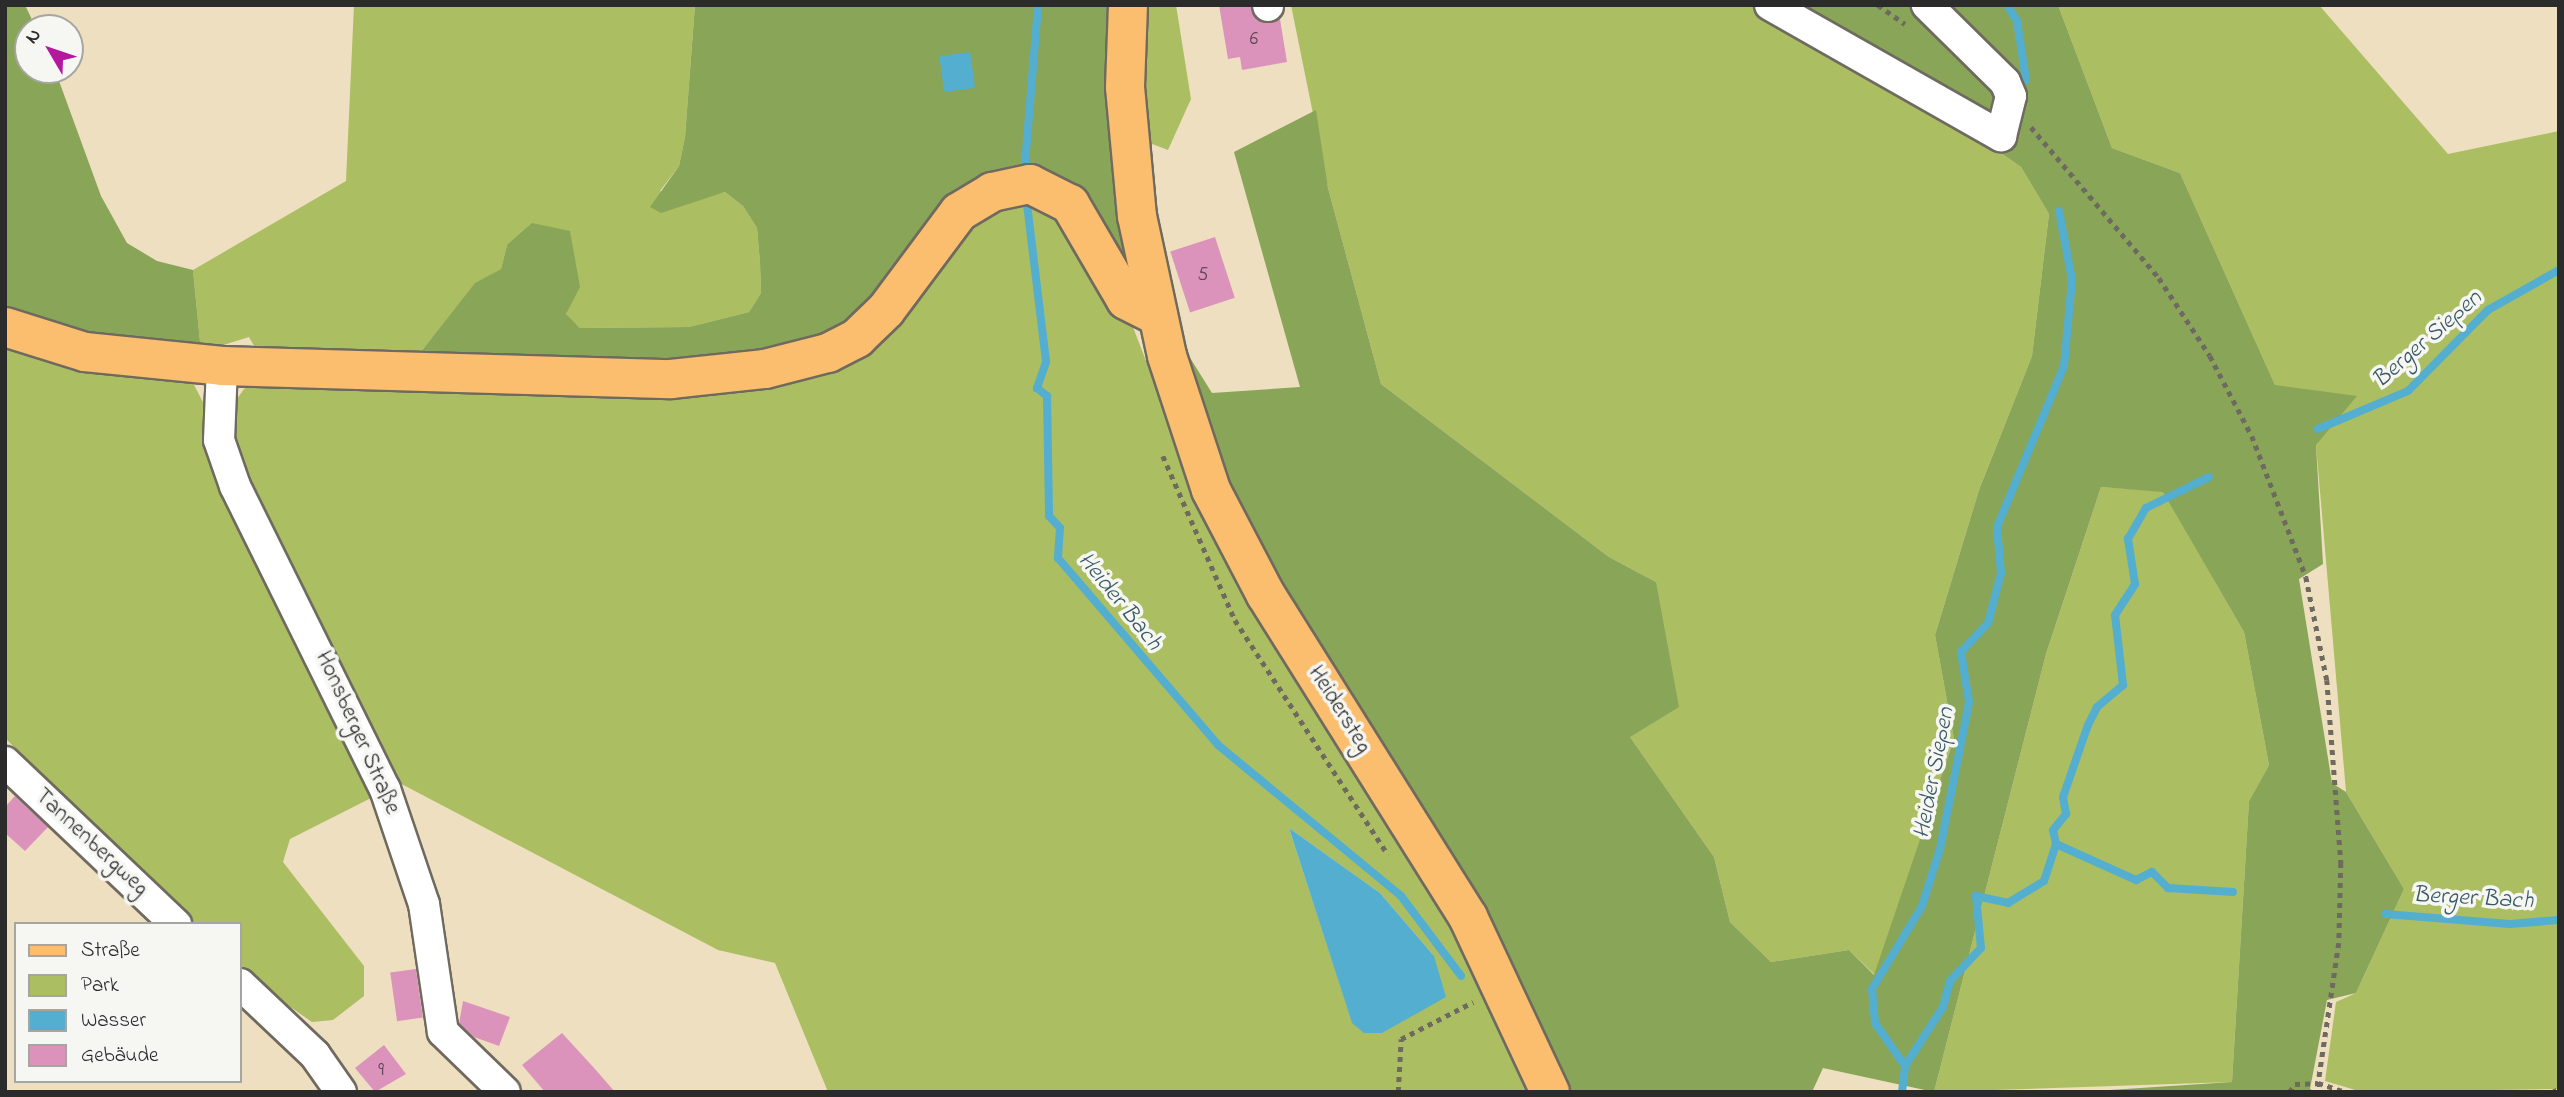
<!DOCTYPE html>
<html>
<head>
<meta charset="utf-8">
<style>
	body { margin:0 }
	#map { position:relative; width:2564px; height:1097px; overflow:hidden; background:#eedfc0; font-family:"Indie Flower",sans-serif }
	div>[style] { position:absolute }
	.green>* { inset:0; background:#acbe62 }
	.forest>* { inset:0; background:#89a558 }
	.water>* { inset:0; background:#53aed0; transform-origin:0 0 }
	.stream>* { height:8px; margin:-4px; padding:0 4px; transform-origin:4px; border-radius:4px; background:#53aed0 }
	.building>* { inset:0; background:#dc93bb; transform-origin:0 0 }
	.path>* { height:4.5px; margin-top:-2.25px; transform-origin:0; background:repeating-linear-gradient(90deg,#6f6a5f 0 5px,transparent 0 10px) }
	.roads { filter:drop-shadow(2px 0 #6f6a5f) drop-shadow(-2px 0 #6f6a5f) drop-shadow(0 2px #6f6a5f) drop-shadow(0 -2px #6f6a5f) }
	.minor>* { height:30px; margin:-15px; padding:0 15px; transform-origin:15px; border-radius:15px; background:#fff }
	.major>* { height:38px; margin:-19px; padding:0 19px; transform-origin:19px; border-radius:19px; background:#fabe6e }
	span { translate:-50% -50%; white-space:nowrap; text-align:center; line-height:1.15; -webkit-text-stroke:7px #f6f6f2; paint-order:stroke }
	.number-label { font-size:19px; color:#57454f }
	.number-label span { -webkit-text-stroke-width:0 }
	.street-label { font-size:23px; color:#2b2b2b }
	.water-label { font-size:24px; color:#395965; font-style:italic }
	.frame { position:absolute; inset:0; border:7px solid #2b2b2b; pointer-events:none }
	.legend { position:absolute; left:14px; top:922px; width:228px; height:161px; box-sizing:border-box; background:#f6f6f2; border:2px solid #a5a5a2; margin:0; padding:9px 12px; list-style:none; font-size:21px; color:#2b2b2b }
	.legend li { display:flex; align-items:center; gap:14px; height:35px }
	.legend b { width:35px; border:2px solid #a5a5a2 }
	.north { position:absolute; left:14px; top:14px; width:70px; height:70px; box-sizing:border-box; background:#f6f6f2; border:2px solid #a5a5a2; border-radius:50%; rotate:309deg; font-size:19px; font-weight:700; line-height:28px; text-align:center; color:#2b2b2b }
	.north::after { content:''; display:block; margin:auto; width:24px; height:32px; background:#b5179e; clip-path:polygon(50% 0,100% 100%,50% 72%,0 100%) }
</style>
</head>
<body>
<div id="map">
	<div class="green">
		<i style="clip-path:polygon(354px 5px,695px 5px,685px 137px,679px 166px,660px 191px,695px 200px,725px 192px,743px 206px,757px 228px,760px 263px,761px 293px,749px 312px,689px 327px,580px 328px,566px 315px,571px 297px,507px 245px,501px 269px,475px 284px,413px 362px,256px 349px,249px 337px,201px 352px,193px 270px,346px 181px)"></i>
		<i style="clip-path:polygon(1130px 5px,1176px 5px,1191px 99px,1168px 150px,1131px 136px)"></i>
		<i style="clip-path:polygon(1291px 5px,1757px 5px,1914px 94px,2021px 167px,2049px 214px,2032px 356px,1979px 490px,1935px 635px,1954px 739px,1875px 975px,1849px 950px,1771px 962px,1730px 922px,1714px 857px,1630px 737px,1656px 582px,1609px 557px,1381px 384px,1328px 188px)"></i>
		<i style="clip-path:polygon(2058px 5px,2319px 5px,2448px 154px,2559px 131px,2559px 1089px,2362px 1092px,2325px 1081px,2336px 1002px,2356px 993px,2404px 889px,2346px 792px,2316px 445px,2275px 385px,2180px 173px,2112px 148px)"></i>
		<i style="clip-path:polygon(evenodd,1038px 191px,1129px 317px,1199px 497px,1472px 942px,1531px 1092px,828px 1092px,775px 963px,718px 950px,392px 779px,225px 446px,225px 416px,244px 389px,269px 374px,662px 384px,1038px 191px,1289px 828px,1380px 893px,1434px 956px,1352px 1022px,1289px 828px)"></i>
		<i style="clip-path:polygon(5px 330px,192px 381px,207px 410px,377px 795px,290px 839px,283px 862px,364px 966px,364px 996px,333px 1020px,312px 1022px,263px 988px,240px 966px,240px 924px,196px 924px,5px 738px)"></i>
		<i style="clip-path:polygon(2101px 487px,2163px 491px,2244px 632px,2269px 765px,2249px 801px,2232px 1082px,1934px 1092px,2046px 654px)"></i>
	</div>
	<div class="forest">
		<i style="clip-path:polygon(5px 5px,25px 5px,36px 28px,28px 28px,28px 70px,55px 70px,101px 196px,127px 243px,157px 261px,193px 270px,201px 352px,80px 339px,5px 314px)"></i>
		<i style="clip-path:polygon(695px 5px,1128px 5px,1158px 316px,1083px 220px,1006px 187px,886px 310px,765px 369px,413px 362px,475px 283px,501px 269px,507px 245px,532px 223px,570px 231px,580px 287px,566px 314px,580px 328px,689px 327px,749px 312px,761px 293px,760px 263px,757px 228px,743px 206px,725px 192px,661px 213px,650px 207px,679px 166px,685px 137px)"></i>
		<i style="clip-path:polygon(1757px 5px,2058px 5px,2112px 148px,2180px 173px,2275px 385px,2357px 396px,2316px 445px,2323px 564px,2299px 579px,2332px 783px,2346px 792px,2404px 889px,2356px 993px,2327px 1000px,2310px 1089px,2317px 1092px,2079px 1092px,2232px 1082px,2249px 801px,2269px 765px,2244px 632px,2163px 492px,2101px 487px,2046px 654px,1934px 1092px,1823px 1068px,1812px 1092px,1569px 1092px,1248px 537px,1172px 329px,1212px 393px,1300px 387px,1234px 152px,1316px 110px,1328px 188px,1381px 384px,1609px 557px,1656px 582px,1679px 707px,1630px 737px,1714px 857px,1730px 922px,1771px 962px,1849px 950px,1874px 975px,1954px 739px,1935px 635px,1979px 490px,2032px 356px,2049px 214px,2021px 167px,1915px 94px)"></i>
	</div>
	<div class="water">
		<i style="left:970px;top:52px;width:36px;height:31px;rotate:82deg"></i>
		<i style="clip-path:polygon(1289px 828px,1380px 893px,1434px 956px,1446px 997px,1382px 1033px,1364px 1033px,1352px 1023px)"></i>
	</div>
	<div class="stream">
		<i style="left:2007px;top:5px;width:19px;rotate:58deg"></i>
		<i style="left:2017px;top:21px;width:60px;rotate:81.3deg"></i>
		<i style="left:1024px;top:176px;width:172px;rotate:-85.3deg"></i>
		<i style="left:1026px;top:196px;width:167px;rotate:83.1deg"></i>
		<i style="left:1046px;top:362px;width:28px;rotate:109deg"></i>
		<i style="left:1037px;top:388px;width:13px;rotate:39deg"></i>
		<i style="left:1047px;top:396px;width:120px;rotate:89deg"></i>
		<i style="left:1049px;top:516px;width:16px;rotate:47deg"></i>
		<i style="left:1060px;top:528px;width:30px;rotate:94deg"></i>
		<i style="left:1058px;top:558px;width:246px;rotate:49.4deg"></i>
		<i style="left:1218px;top:745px;width:237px;rotate:39.5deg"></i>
		<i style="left:1401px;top:896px;width:100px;rotate:53.1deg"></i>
		<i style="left:2318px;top:429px;width:98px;rotate:-22.9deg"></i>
		<i style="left:2408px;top:391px;width:114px;rotate:-45.4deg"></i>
		<i style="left:2488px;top:310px;width:81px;rotate:-29.4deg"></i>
		<i style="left:2056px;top:844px;width:14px;rotate:-102deg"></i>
		<i style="left:2053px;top:830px;width:21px;rotate:-51deg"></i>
		<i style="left:2066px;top:814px;width:17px;rotate:-100deg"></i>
		<i style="left:2063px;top:797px;width:76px;rotate:-70.9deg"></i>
		<i style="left:2088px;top:725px;width:20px;rotate:-63deg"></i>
		<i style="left:2097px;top:707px;width:34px;rotate:-40deg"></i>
		<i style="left:2123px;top:685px;width:70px;rotate:-96.5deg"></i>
		<i style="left:2115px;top:615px;width:37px;rotate:-57deg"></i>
		<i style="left:2135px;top:584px;width:46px;rotate:-98.8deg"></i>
		<i style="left:2128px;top:539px;width:36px;rotate:-60deg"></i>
		<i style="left:2146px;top:508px;width:70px;rotate:-26.2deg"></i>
		<i style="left:2385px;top:914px;width:125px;rotate:4.6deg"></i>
		<i style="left:2510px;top:924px;width:49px;rotate:-4.7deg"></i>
		<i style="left:1905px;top:1066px;width:70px;rotate:-57.2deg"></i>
		<i style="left:1943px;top:1007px;width:27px;rotate:-75deg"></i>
		<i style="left:1950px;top:981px;width:45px;rotate:-46.8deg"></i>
		<i style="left:1981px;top:948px;width:52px;rotate:-95.5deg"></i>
		<i style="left:1976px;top:896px;width:33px;rotate:12deg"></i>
		<i style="left:2008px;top:903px;width:42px;rotate:-31.4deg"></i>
		<i style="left:2044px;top:881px;width:39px;rotate:-72deg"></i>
		<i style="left:2056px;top:844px;width:88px;rotate:24.2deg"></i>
		<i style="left:2136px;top:880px;width:18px;rotate:-27deg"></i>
		<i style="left:2152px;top:872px;width:23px;rotate:45deg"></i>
		<i style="left:2168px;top:888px;width:65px;rotate:3.5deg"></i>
		<i style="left:1902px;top:1092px;width:26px;rotate:-83deg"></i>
		<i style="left:1905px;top:1066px;width:52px;rotate:-124.9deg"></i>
		<i style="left:1875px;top:1023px;width:34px;rotate:-95deg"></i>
		<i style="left:1872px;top:989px;width:97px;rotate:-58.9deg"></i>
		<i style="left:1922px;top:906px;width:60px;rotate:-72.5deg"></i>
		<i style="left:1940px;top:849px;width:150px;rotate:-78.8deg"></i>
		<i style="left:1969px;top:702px;width:51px;rotate:-99.1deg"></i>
		<i style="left:1961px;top:652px;width:40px;rotate:-47deg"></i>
		<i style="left:1988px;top:623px;width:52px;rotate:-75.4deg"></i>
		<i style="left:2001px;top:573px;width:46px;rotate:-95deg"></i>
		<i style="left:1997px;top:527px;width:174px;rotate:-67.4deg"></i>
		<i style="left:2064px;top:366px;width:86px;rotate:-84.7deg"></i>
		<i style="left:2072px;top:280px;width:70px;rotate:-100.7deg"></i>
	</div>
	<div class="building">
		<i style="clip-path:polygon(1219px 5px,1250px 5px,1261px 22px,1280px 19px,1287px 62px,1242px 70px,1240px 57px,1228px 59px)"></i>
		<i style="left:1215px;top:237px;width:64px;height:47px;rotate:72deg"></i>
		<i style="clip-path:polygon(15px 796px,48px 827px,25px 851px,5px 833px,5px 807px)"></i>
		<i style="left:416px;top:969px;width:49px;height:26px;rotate:82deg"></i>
		<i style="clip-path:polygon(463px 1001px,510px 1017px,499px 1046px,474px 1037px,459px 1024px)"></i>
		<i style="clip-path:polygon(562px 1033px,595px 1069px,615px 1092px,545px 1092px,522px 1065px)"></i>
		<i style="clip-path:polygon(384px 1045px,406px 1074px,375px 1092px,355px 1068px)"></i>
	</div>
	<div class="path">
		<i style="left:1878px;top:5px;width:33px;rotate:35deg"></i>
		<i style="left:2031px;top:127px;width:198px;rotate:49.7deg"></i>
		<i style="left:2159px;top:278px;width:93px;rotate:56.8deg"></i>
		<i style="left:2210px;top:356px;width:90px;rotate:62.3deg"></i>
		<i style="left:2252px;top:436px;width:151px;rotate:69deg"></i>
		<i style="left:2306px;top:577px;width:105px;rotate:78.5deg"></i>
		<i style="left:2327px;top:680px;width:184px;rotate:85.6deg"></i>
		<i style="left:2341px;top:863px;width:80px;rotate:91.4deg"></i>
		<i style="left:2339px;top:943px;width:151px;rotate:98.4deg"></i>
		<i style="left:1163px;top:456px;width:179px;rotate:66.3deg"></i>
		<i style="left:1235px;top:620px;width:280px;rotate:56.9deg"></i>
		<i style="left:1398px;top:1092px;width:53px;rotate:-86.8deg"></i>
		<i style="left:1401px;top:1039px;width:81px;rotate:-27.2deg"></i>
		<i style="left:2289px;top:1092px;width:10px;rotate:-53deg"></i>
		<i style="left:2295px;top:1084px;width:23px;rotate:-2deg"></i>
		<i style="left:2318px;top:1083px;width:28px;rotate:18deg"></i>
		<i style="left:2552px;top:1092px;width:8px;rotate:-23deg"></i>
	</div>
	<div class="roads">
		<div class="minor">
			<i style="left:1268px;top:5px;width:1px;rotate:90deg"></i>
			<i style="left:1770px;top:5px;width:266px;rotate:29.6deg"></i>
			<i style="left:2001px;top:136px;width:41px;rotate:-76deg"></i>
			<i style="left:2011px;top:96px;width:15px;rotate:-113deg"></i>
			<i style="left:2005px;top:82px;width:110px;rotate:-135.4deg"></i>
			<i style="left:222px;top:366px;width:74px;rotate:92.3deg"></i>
			<i style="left:219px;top:440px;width:49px;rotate:70.8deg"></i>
			<i style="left:235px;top:486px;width:338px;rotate:63.7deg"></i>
			<i style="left:385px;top:789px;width:121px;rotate:71.3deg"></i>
			<i style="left:424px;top:904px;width:129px;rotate:81.6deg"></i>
			<i style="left:443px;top:1032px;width:86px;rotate:44.1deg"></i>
			<i style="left:5px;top:762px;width:236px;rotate:43.5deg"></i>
			<i style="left:240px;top:984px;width:103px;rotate:43.4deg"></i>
			<i style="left:315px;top:1055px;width:45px;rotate:54.9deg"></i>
		</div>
		<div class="major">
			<i style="left:1128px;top:5px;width:82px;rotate:92.1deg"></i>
			<i style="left:1125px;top:87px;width:130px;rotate:84.7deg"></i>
			<i style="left:1137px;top:216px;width:143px;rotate:77.9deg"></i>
			<i style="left:1167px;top:356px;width:141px;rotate:71.8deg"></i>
			<i style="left:1211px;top:490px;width:119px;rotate:62.4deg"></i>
			<i style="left:1266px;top:595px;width:380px;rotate:57.9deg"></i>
			<i style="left:1468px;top:917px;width:193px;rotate:64.9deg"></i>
			<i style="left:5px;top:327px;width:84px;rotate:17.4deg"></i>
			<i style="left:85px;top:352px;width:138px;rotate:5.8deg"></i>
			<i style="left:222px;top:366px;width:449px;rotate:1.7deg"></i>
			<i style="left:671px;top:379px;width:95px;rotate:-6.1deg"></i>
			<i style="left:765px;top:369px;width:65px;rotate:-14.3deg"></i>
			<i style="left:828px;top:353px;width:33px;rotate:-27deg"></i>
			<i style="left:857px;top:338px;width:40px;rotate:-44deg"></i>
			<i style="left:886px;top:310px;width:122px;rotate:-53.3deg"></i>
			<i style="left:959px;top:212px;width:39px;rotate:-31deg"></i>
			<i style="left:992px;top:192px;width:39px;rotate:-12deg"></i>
			<i style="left:1030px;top:184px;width:45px;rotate:26.6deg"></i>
			<i style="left:1070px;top:204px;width:111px;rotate:59.7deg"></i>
			<i style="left:1126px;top:300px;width:36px;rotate:27deg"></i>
		</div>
	</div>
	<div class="number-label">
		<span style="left:1254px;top:40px">6</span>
		<span style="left:1203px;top:276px">5</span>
		<span style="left:381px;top:1071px">9</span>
	</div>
	<div class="street-label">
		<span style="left:1339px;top:710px;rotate:58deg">Heidersteg</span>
		<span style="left:357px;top:733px;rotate:66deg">Honsberger Straße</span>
		<span style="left:91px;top:843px;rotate:43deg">Tannenbergweg</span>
	</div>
	<div class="water-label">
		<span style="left:2428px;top:340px;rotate:-41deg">Berger Siepen</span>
		<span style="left:1119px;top:602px;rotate:51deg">Heider Bach</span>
		<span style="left:1935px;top:773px;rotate:-79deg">Heider Siepen</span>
		<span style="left:2473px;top:899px;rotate:3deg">Berger Bach</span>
	</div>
	<div class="frame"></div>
	<ul class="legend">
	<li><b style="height:9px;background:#fabe6e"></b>Straße</li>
	<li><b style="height:19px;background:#acbe62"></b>Park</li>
	<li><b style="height:19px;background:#53aed0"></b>Wasser</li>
	<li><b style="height:19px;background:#dc93bb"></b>Gebäude</li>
	</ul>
	<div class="north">N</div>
</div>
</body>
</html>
